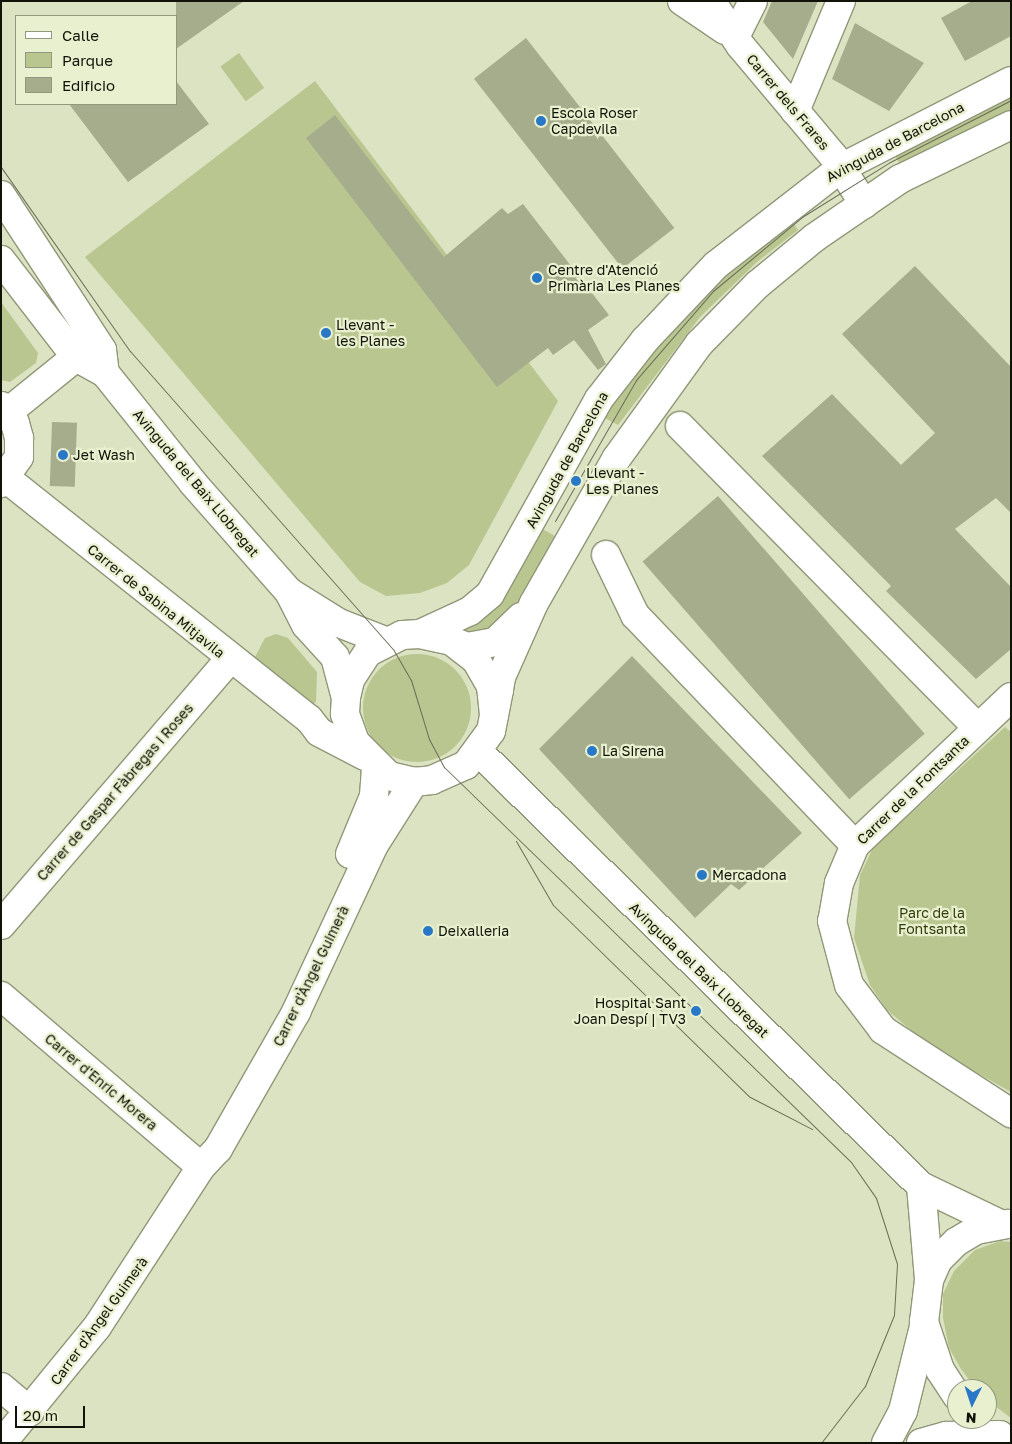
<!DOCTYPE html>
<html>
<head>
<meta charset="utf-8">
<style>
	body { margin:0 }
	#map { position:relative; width:1012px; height:1444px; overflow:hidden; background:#dbe3c2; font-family:"Golos Text",sans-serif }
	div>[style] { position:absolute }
	.green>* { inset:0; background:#bac690; transform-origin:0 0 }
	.round { border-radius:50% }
	.building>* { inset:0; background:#a6ad8d; transform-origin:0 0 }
	.roads { filter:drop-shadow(1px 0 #909778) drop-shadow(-1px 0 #909778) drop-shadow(0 1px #909778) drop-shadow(0 -1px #909778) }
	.minor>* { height:28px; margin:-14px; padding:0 14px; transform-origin:14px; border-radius:14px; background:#fff }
	.tram>* { height:1px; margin:-0.5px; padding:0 0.5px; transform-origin:0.5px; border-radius:0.5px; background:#696e59 }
	.dots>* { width:14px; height:14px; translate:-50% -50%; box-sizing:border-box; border:2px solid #e8f0cf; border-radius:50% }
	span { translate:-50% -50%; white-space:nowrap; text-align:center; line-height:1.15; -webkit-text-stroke:4.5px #e8f0cf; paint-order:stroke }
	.street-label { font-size:14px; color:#111308 }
	.poi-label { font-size:14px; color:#111308 }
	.left { translate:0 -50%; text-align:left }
	.right { translate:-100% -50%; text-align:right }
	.park-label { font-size:14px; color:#343c0c }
	.frame { position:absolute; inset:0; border:2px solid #111308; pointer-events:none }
	.legend { position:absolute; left:15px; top:15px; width:162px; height:90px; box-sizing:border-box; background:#e8f0cf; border:1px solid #92987f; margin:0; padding:6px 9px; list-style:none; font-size:15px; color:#111308 }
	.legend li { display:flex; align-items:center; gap:10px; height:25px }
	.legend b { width:25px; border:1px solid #92987f }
	.north { position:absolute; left:947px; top:1379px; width:50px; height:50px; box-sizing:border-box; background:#e8f0cf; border:1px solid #92987f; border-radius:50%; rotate:184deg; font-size:14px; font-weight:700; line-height:20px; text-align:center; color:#111308 }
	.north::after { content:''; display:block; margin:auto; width:18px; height:22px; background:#2978c7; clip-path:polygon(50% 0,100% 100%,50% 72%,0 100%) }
	.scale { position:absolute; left:15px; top:1406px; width:70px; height:22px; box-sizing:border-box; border:2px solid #111308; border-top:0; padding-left:6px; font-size:15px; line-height:18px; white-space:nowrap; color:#111308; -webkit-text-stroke:4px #e8f0cf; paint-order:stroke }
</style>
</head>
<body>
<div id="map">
	<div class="green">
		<i style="left:239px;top:53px;width:43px;height:23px;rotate:54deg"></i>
		<i style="clip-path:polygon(315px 81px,558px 401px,469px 565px,447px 583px,420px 593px,386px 596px,360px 582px,85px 257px)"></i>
		<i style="clip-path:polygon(1011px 92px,1011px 110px,901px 166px,892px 151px)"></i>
		<i style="clip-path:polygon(788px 215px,798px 230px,757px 262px,700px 317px,618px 425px,599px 415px,672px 321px)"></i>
		<i style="clip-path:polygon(1px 302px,38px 353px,36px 363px,10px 382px,1px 380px)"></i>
		<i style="clip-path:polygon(537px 526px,555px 536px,505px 625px,474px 635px,461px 630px)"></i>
		<i style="clip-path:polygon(204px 617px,255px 657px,265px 638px,276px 634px,288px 638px,317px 672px,316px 702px,311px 705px,201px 621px)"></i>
		<i class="round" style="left:363px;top:654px;width:108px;height:108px"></i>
		<i style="clip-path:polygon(1005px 727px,1011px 732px,1011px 1092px,931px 1047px,887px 1010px,870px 985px,854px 938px,860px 875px,873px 848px)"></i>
		<i style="clip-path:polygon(1000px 1241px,1011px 1242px,1011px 1418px,987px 1400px,987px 1389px,976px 1389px,961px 1369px,949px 1348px,943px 1318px,943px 1294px,954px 1271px,975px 1250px)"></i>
	</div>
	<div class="building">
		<i style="clip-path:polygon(176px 1px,244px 1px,176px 49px)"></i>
		<i style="clip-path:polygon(772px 1px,818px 1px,793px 59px,763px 22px)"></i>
		<i style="clip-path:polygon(972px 1px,1011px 1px,1011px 36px,965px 61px,941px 18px)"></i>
		<i style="clip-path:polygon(855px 23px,924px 63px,889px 111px,832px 79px)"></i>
		<i style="left:526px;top:38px;width:241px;height:66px;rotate:52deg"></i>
		<i style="clip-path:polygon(176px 81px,209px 124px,128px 182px,69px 104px,176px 104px)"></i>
		<i style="clip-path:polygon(335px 115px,444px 257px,502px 208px,508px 214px,523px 204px,609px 315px,588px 330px,606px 364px,598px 370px,574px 340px,553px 355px,548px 348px,497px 387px,306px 138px)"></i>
		<i style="clip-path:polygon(915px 266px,1011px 367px,1011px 513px,996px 498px,955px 529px,1011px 587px,1011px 649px,976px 679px,886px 591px,891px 586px,762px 456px,832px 394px,901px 465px,935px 433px,842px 334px)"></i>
		<i style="left:52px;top:422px;width:25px;height:64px;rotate:2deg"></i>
		<i style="left:718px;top:496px;width:315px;height:100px;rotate:49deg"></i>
		<i style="clip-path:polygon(632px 656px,802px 833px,739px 890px,731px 884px,695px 918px,539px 749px)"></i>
	</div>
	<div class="roads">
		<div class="minor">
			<i style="left:682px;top:1px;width:52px;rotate:34deg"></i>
			<i style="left:711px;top:1px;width:53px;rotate:56.6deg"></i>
			<i style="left:740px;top:45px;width:146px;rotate:50deg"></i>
			<i style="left:834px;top:157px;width:56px;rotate:57.4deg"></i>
			<i style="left:735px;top:37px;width:40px;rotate:-63.4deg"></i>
			<i style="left:795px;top:111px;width:119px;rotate:-67.3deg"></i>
			<i style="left:1px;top:195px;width:185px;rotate:56.9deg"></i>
			<i style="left:102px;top:350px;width:23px;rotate:83deg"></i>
			<i style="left:1px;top:260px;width:123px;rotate:52.3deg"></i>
			<i style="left:76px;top:357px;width:33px;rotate:29deg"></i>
			<i style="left:105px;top:373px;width:141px;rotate:51.3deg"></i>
			<i style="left:193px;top:483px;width:145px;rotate:48.6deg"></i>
			<i style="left:289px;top:592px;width:37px;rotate:63deg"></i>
			<i style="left:306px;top:625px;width:43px;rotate:47.8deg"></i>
			<i style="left:335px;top:657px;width:42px;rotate:75deg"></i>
			<i style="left:1px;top:406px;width:22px;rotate:51deg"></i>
			<i style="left:15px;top:423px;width:16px;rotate:75deg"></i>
			<i style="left:19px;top:438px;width:19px;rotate:90deg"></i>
			<i style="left:19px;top:457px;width:32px;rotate:125deg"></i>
			<i style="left:8px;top:412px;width:87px;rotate:-39deg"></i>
			<i style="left:680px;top:426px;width:423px;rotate:45.4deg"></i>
			<i style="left:7px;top:479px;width:386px;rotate:38.5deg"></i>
			<i style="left:309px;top:719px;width:16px;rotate:52deg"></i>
			<i style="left:319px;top:732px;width:52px;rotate:27.6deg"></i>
			<i style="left:606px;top:555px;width:67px;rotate:64.2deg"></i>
			<i style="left:635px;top:615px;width:318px;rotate:46.3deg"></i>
			<i style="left:289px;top:592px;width:59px;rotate:31.8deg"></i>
			<i style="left:339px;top:623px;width:49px;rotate:21.4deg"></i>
			<i style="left:420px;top:634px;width:55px;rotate:-24.7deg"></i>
			<i style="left:470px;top:611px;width:26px;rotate:-40deg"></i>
			<i style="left:490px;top:594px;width:223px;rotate:-60.8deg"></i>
			<i style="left:599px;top:399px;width:75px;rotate:-52.1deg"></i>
			<i style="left:645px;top:340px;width:103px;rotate:-46.6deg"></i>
			<i style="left:716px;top:265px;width:158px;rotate:-37.8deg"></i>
			<i style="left:841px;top:168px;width:191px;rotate:-27.1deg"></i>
			<i style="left:452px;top:641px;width:16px;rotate:22deg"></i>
			<i style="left:467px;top:647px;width:28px;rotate:-10deg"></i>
			<i style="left:495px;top:642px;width:36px;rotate:-44deg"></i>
			<i style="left:1011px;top:697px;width:215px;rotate:136.5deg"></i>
			<i style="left:855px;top:845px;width:41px;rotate:112.8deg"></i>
			<i style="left:839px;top:883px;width:39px;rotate:100deg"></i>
			<i style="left:832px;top:921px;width:66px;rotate:75.1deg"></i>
			<i style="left:849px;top:985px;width:56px;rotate:52.9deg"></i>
			<i style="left:883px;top:1030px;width:153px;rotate:33deg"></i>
			<i style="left:494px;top:715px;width:29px;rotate:-96deg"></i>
			<i style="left:491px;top:686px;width:30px;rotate:-120deg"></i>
			<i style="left:476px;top:660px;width:31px;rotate:-142deg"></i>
			<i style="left:452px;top:641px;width:33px;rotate:-168deg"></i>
			<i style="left:420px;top:634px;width:18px;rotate:177deg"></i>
			<i style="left:402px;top:635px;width:38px;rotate:153deg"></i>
			<i style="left:368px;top:652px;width:33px;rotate:123deg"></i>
			<i style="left:350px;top:680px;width:18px;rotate:103deg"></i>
			<i style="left:346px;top:698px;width:16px;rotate:94deg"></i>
			<i style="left:345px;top:714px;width:30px;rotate:70deg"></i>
			<i style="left:355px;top:742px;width:48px;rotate:45deg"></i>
			<i style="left:389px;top:776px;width:26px;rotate:13deg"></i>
			<i style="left:414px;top:782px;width:18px;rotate:-6deg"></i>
			<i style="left:432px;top:780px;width:37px;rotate:-24deg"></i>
			<i style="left:466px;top:765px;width:42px;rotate:-53.7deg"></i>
			<i style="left:491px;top:731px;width:42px;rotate:-79deg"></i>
			<i style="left:499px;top:690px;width:13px;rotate:-81deg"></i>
			<i style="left:501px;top:677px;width:81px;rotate:-66deg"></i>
			<i style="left:534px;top:603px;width:166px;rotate:-60.3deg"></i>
			<i style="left:616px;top:459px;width:142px;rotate:-54.2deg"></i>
			<i style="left:699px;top:344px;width:83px;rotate:-45.5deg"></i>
			<i style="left:757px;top:285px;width:74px;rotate:-39.5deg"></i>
			<i style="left:814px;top:238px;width:104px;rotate:-34.5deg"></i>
			<i style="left:900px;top:179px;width:123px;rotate:-25.9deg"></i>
			<i style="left:479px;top:752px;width:619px;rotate:44.48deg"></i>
			<i style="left:921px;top:1186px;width:88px;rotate:25.7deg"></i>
			<i style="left:350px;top:854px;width:63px;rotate:-67.5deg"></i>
			<i style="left:374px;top:796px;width:29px;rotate:-86deg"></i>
			<i style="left:1px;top:925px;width:350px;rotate:-49.3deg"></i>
			<i style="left:1px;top:996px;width:263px;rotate:40.5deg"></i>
			<i style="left:921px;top:1186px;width:93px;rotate:85.1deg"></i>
			<i style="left:1px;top:1387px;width:38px;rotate:40deg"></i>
			<i style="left:957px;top:1396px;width:31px;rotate:-123deg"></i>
			<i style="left:940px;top:1370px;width:51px;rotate:-108.4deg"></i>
			<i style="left:924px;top:1322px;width:42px;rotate:-83.2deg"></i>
			<i style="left:929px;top:1280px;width:22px;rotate:-66deg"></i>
			<i style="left:938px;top:1260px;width:25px;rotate:-45deg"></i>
			<i style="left:956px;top:1242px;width:23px;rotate:-31deg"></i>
			<i style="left:976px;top:1230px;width:32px;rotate:-11deg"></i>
			<i style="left:2px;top:1443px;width:150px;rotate:-50.7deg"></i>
			<i style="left:97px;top:1327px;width:191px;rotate:-57deg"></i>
			<i style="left:201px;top:1167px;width:25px;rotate:-47deg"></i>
			<i style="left:218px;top:1149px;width:158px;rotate:-60.3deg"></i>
			<i style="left:296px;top:1012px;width:184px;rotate:-65deg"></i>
			<i style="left:374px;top:845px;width:75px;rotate:-57.6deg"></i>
			<i style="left:886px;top:1443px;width:36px;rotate:-62deg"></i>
			<i style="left:903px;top:1411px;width:88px;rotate:-76.1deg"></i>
			<i style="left:921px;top:1443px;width:26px;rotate:-16deg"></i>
			<i style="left:946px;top:1436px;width:54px;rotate:-1.1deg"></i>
		</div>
	</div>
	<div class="tram">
		<i style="left:1px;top:167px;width:225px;rotate:55deg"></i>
		<i style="left:130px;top:351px;width:397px;rotate:48.6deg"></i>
		<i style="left:393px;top:649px;width:36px;rotate:60deg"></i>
		<i style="left:411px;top:680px;width:62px;rotate:73deg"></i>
		<i style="left:429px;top:739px;width:32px;rotate:62deg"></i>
		<i style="left:444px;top:767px;width:567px;rotate:44.14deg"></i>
		<i style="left:851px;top:1162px;width:44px;rotate:55.2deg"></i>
		<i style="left:876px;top:1198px;width:69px;rotate:72.3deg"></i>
		<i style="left:897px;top:1264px;width:51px;rotate:93.4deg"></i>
		<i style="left:894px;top:1315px;width:77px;rotate:112.2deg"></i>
		<i style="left:865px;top:1386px;width:72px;rotate:127.7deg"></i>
		<i style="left:555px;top:521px;width:163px;rotate:-60.1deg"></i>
		<i style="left:636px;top:380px;width:118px;rotate:-49.1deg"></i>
		<i style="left:713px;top:291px;width:116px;rotate:-39.7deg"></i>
		<i style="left:802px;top:217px;width:104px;rotate:-32deg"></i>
		<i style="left:890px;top:162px;width:136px;rotate:-27.1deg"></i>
		<i style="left:516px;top:841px;width:74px;rotate:60deg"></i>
		<i style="left:553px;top:905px;width:275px;rotate:44.3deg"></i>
		<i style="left:750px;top:1097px;width:70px;rotate:27.3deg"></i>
	</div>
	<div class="dots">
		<i style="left:541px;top:121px;background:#2978c7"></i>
		<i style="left:537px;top:278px;background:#2978c7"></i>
		<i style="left:326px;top:333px;background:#2978c7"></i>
		<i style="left:63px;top:455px;background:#2978c7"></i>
		<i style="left:576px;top:481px;background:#2978c7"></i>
		<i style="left:592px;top:751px;background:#2978c7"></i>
		<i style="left:702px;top:875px;background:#2978c7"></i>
		<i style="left:428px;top:931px;background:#2978c7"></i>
		<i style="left:696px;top:1011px;background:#2978c7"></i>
	</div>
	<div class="street-label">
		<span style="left:788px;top:102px;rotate:50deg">Carrer dels Frares</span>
		<span style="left:895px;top:142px;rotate:-28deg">Avinguda de Barcelona</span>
		<span style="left:567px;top:460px;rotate:-61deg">Avinguda de Barcelona</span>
		<span style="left:196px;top:483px;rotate:50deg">Avinguda del Baix Llobregat</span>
		<span style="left:156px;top:601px;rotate:39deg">Carrer de Sabina Mitjavila</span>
		<span style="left:913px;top:790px;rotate:-44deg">Carrer de la Fontsanta</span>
		<span style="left:115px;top:792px;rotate:-49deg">Carrer de Gaspar Fàbregas i Roses</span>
		<span style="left:699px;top:970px;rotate:44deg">Avinguda del Baix Llobregat</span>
		<span style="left:311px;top:976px;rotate:-64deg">Carrer d'Àngel Guimerà</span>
		<span style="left:101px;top:1082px;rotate:40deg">Carrer d'Enric Morera</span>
		<span style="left:99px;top:1321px;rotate:-54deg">Carrer d'Àngel Guimerà</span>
	</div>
	<div class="poi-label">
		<span class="left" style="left:551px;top:121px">Escola Roser<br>Capdevila</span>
		<span class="left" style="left:548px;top:278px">Centre d'Atenció<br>Primària Les Planes</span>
		<span class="left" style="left:336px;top:333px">Llevant -<br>les Planes</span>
		<span class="left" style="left:73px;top:455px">Jet Wash</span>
		<span class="left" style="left:586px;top:481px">Llevant -<br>Les Planes</span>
		<span class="left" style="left:602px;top:751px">La Sirena</span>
		<span class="left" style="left:712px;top:875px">Mercadona</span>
		<span class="left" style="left:438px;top:931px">Deixalleria</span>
		<span class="right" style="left:686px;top:1011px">Hospital Sant<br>Joan Despí | TV3</span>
	</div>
	<div class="park-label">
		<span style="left:932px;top:921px">Parc de la<br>Fontsanta</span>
	</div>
	<div class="frame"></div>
	<ul class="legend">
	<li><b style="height:6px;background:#fff"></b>Calle</li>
	<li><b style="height:14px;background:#bac690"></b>Parque</li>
	<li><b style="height:14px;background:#a6ad8d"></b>Edificio</li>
	</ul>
	<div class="north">N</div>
	<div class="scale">20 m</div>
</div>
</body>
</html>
